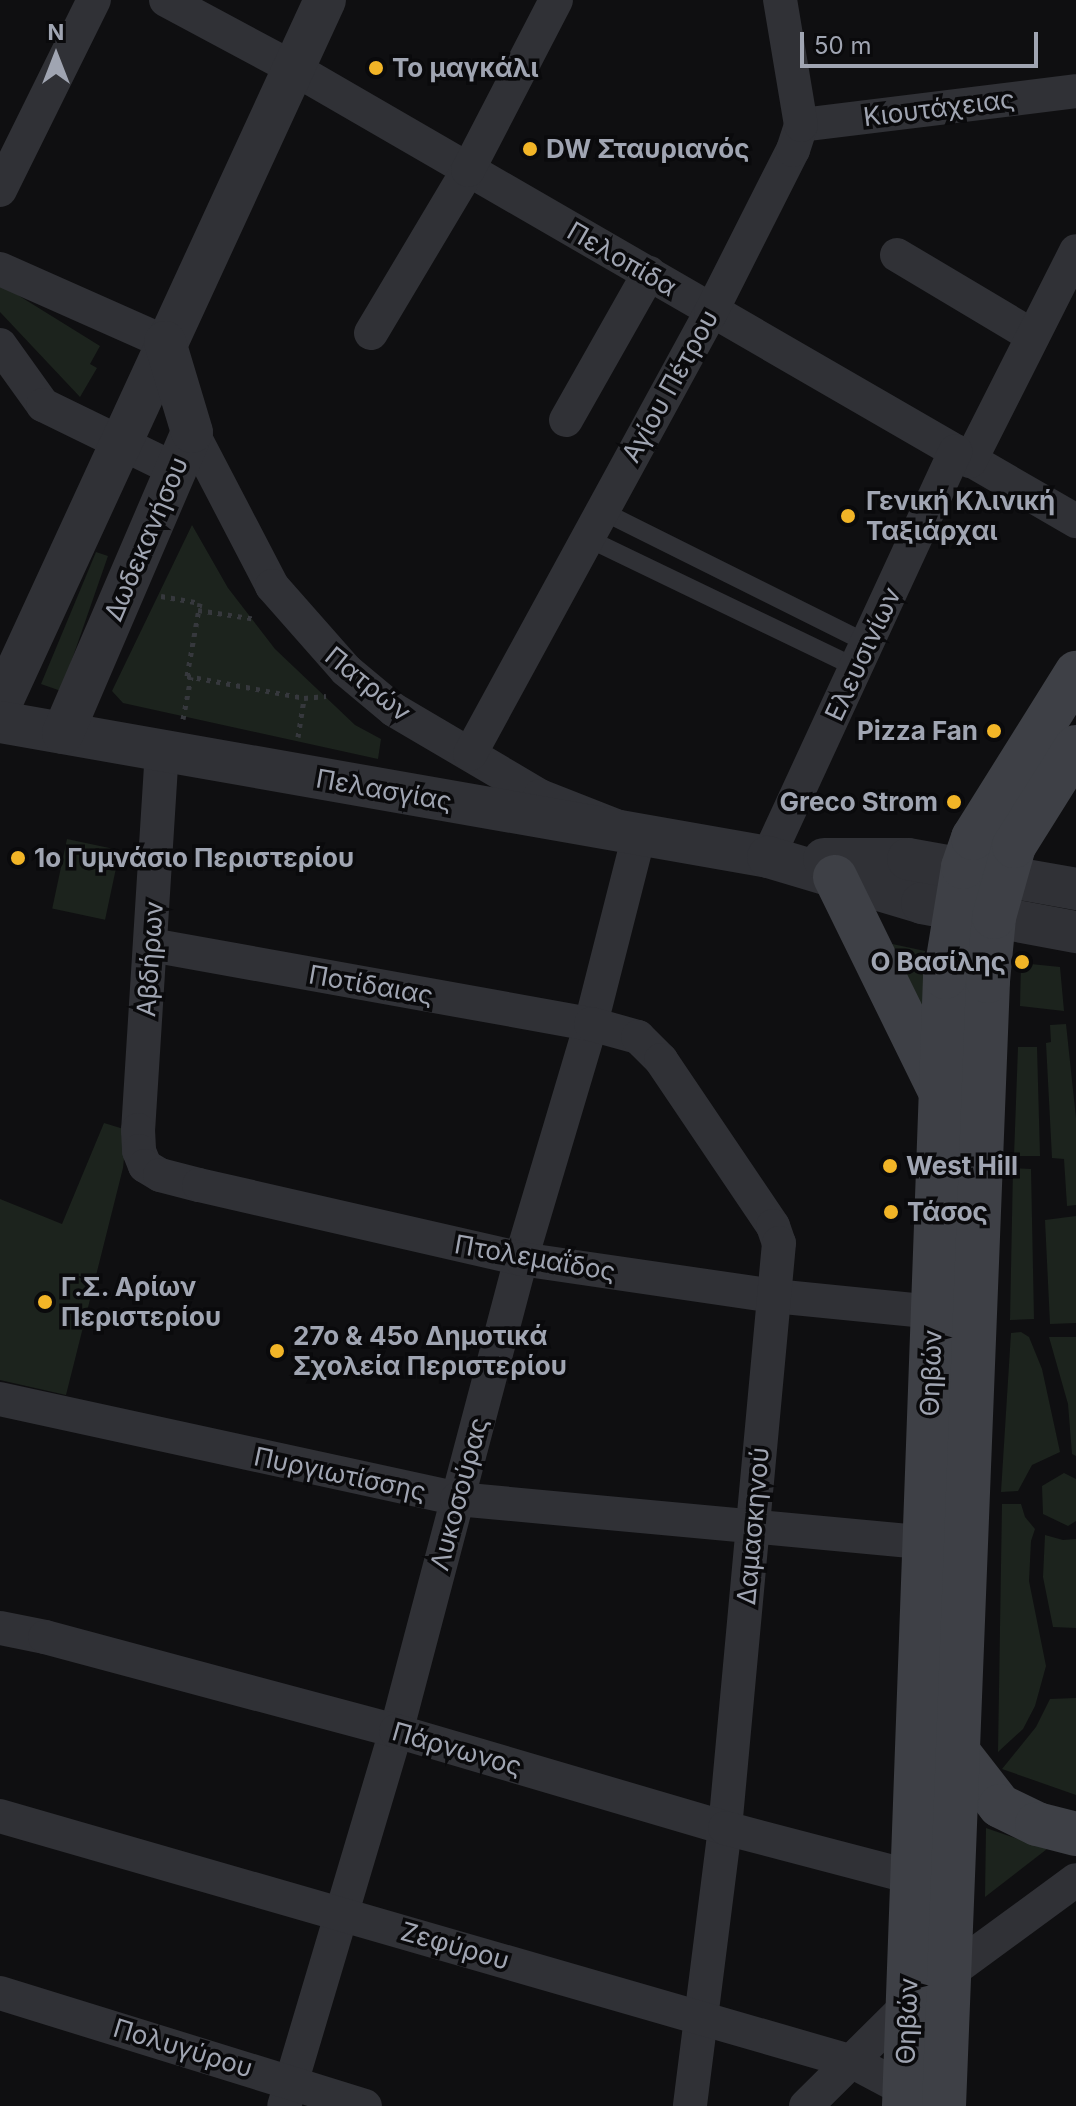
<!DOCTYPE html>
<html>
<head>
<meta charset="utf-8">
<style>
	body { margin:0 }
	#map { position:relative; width:1076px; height:2106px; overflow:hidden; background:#0f0f11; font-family:Inter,sans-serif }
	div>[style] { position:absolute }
	.green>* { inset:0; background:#1c231d; transform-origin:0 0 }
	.path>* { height:5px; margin-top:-2.5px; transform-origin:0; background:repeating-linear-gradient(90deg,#36383d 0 4px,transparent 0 10px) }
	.service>* { height:18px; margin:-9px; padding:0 9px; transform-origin:9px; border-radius:9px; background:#303136 }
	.minor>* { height:34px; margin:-17px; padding:0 17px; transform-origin:17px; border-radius:17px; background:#303136 }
	.tertiary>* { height:42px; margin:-21px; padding:0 21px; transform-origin:21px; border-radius:21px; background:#303136 }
	.secondary>* { height:44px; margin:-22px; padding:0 22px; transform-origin:22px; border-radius:22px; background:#3e4046 }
	.dots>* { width:22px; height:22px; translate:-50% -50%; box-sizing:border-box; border:4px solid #0a0a0c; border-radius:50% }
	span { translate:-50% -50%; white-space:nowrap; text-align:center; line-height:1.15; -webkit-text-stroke:7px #0a0a0c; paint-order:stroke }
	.poi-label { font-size:26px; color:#a0a5b2; font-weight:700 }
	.left { translate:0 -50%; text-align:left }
	.right { translate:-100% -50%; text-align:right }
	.street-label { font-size:26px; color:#a0a5b2 }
	.north { position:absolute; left:16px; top:16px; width:80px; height:80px; -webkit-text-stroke:6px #0a0a0c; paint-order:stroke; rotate:0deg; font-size:22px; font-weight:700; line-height:32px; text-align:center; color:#a0a5b2 }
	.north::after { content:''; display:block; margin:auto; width:28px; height:36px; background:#a0a5b2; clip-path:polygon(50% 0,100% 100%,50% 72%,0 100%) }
	.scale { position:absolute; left:800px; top:32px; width:238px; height:36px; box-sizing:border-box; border:4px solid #a0a5b2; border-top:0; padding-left:10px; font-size:24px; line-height:28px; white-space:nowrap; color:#a0a5b2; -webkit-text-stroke:6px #0a0a0c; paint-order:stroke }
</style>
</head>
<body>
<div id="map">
	<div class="green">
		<i style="clip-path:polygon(0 284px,100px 346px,90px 364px,97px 368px,80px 397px,0 312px)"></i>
		<i style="clip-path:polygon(192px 525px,228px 588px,275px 649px,355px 725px,381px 739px,378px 759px,123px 703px,112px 691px)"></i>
		<i style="clip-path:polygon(96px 552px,108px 556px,61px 691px,41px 684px)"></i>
		<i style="left:67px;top:839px;width:54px;height:71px;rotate:12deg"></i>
		<i style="clip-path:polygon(883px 942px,925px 951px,926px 1011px,919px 1010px)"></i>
		<i style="clip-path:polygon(1021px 963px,1060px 967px,1064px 1011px,1020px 1006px)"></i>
		<i style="clip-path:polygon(1066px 1024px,1076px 1118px,1076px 1205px,1067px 1206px,1064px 1159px,1052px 1158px,1046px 1043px,1051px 1042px,1050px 1025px)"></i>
		<i style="clip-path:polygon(1018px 1047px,1037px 1047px,1040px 1156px,1014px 1156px)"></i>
		<i style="clip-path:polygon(104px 1123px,127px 1130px,123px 1168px,66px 1395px,0 1380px,0 1199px,62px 1224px)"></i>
		<i style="clip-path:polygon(1013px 1168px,1031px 1169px,1034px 1319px,1010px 1320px)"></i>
		<i style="clip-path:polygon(1076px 1216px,1076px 1323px,1050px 1324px,1045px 1220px)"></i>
		<i style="clip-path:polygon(1021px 1332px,1029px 1337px,1042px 1369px,1060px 1452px,1032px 1465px,1018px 1491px,1001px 1492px,1011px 1333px)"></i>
		<i style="clip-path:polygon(1049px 1337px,1076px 1337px,1076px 1456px,1072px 1454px,1068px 1404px)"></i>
		<i style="clip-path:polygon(1064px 1473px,1076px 1479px,1076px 1521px,1068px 1526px,1043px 1514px,1042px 1486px)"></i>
		<i style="clip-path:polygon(1002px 1504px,1021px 1504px,1025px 1517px,1035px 1529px,1031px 1541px,1029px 1581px,1046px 1666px,1035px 1706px,1023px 1729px,998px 1752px)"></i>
		<i style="clip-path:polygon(1045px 1535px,1063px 1540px,1076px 1539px,1076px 1628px,1053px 1627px,1043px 1577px)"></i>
		<i style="clip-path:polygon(1076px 1698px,1076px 1795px,1002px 1769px,1036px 1727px,1050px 1699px)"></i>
		<i style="clip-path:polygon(986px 1828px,1047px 1849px,985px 1897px)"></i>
	</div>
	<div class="path">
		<i style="left:161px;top:596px;width:40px;rotate:10deg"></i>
		<i style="left:200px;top:603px;width:74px;rotate:100.1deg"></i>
		<i style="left:187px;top:676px;width:119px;rotate:10.6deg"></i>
		<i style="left:304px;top:698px;width:22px;rotate:-5deg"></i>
		<i style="left:198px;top:610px;width:59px;rotate:8.8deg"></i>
		<i style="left:183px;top:719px;width:43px;rotate:-79.2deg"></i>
		<i style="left:298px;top:737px;width:39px;rotate:-81deg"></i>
	</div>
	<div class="service">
		<i style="left:602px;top:511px;width:298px;rotate:26.5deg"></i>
		<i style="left:587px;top:538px;width:300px;rotate:25.7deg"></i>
	</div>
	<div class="minor">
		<i style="left:166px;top:0;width:144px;rotate:28.2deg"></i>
		<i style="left:293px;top:68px;width:905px;rotate:30.05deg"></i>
		<i style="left:801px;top:125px;width:277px;rotate:-7deg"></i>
		<i style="left:0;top:190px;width:212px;rotate:-63.7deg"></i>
		<i style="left:897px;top:255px;width:158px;rotate:30.8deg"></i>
		<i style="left:0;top:269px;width:180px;rotate:23.9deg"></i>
		<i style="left:371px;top:333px;width:190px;rotate:-59.2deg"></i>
		<i style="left:468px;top:170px;width:191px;rotate:-62.6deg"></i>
		<i style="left:0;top:345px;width:74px;rotate:54.4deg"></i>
		<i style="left:43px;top:405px;width:148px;rotate:26deg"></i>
		<i style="left:566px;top:420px;width:169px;rotate:-60.5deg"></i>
		<i style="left:192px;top:432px;width:174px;rotate:62.5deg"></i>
		<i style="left:272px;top:586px;width:112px;rotate:48.6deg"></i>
		<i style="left:346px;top:670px;width:62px;rotate:39.8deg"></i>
		<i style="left:394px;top:710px;width:169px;rotate:30.5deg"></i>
		<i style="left:540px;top:796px;width:106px;rotate:21.5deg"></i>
		<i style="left:639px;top:835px;width:195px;rotate:104.3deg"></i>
		<i style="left:591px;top:1024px;width:245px;rotate:106.6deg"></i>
		<i style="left:521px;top:1259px;width:488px;rotate:104.8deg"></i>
		<i style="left:396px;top:1731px;width:391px;rotate:106.6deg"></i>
		<i style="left:970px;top:461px;width:235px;rotate:-63.2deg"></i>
		<i style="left:162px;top:750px;width:381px;rotate:93.6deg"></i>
		<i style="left:138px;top:1130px;width:21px;rotate:87deg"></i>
		<i style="left:139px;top:1151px;width:16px;rotate:68deg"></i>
		<i style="left:145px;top:1166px;width:17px;rotate:31deg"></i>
		<i style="left:160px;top:1175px;width:40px;rotate:14.4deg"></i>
		<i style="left:199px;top:1185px;width:330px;rotate:12.9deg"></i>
		<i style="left:521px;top:1259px;width:256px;rotate:8.3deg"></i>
		<i style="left:774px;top:1296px;width:160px;rotate:5.7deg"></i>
		<i style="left:470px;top:754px;width:503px;rotate:-61.4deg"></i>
		<i style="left:711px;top:312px;width:182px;rotate:-63.2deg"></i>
		<i style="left:793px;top:150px;width:26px;rotate:-72deg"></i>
		<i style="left:801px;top:125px;width:127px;rotate:-99.5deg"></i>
		<i style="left:768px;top:857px;width:447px;rotate:-65.2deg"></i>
		<i style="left:151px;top:945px;width:447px;rotate:10.2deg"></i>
		<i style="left:591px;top:1024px;width:49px;rotate:15.5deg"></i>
		<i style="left:638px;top:1037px;width:33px;rotate:45deg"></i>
		<i style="left:661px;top:1060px;width:200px;rotate:56deg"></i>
		<i style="left:773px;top:1226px;width:18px;rotate:71deg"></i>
		<i style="left:779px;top:1243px;width:587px;rotate:95.27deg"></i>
		<i style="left:725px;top:1828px;width:280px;rotate:97.2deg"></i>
		<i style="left:0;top:1399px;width:468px;rotate:12.3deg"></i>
		<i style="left:457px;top:1499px;width:469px;rotate:5.3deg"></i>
		<i style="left:0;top:1628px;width:46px;rotate:11.3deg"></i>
		<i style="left:45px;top:1637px;width:363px;rotate:15deg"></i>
		<i style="left:396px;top:1731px;width:343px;rotate:16.4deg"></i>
		<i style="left:725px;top:1828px;width:193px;rotate:14.7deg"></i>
		<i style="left:0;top:1816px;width:888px;rotate:16.09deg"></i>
		<i style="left:853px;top:2062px;width:58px;rotate:27.9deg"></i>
		<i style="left:949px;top:1973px;width:157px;rotate:-36.2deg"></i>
		<i style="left:0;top:1993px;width:382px;rotate:17.2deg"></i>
		<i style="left:806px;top:2106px;width:142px;rotate:-44.7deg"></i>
	</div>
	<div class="tertiary">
		<i style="left:0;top:706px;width:777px;rotate:-65.28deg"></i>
		<i style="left:0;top:722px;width:780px;rotate:9.97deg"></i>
		<i style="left:768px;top:857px;width:161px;rotate:16.6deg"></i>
		<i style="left:922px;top:903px;width:157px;rotate:10.7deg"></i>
		<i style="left:63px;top:733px;width:327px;rotate:-66.8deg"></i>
		<i style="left:192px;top:432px;width:94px;rotate:-106.7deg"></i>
		<i style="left:824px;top:859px;width:84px"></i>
		<i style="left:908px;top:859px;width:171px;rotate:10.1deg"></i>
	</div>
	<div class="secondary">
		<i style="left:835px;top:877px;width:234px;rotate:63.9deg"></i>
		<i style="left:958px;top:1752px;width:68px;rotate:52.1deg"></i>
		<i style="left:1000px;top:1806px;width:41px;rotate:25.9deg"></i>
		<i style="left:1037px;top:1824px;width:40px;rotate:14.4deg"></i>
		<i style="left:904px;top:2106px;width:1130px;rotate:-87.92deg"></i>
		<i style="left:945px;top:977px;width:111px;rotate:-80.7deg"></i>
		<i style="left:963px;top:867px;width:31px;rotate:-71deg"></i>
		<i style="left:973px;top:838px;width:195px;rotate:-58deg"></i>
		<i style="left:944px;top:2106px;width:1126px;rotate:-87.76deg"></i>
		<i style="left:988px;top:981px;width:64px;rotate:-84.6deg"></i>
		<i style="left:994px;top:917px;width:74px;rotate:-74.3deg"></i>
		<i style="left:1014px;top:846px;width:117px;rotate:-57.9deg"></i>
	</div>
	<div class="dots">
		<i style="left:376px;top:68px;background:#f2b527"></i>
		<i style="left:530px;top:149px;background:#f2b527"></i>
		<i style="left:848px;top:516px;background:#f2b527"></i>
		<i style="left:994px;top:731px;background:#f2b527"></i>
		<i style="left:954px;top:802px;background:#f2b527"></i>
		<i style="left:18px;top:858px;background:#f2b527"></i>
		<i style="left:1022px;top:962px;background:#f2b527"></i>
		<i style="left:890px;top:1166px;background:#f2b527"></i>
		<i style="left:891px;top:1212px;background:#f2b527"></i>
		<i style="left:45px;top:1302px;background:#f2b527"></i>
		<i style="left:277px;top:1351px;background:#f2b527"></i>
	</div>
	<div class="poi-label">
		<span class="left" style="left:392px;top:68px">Το μαγκάλι</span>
		<span class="left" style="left:546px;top:149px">DW Σταυριανός</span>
		<span class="left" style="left:866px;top:516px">Γενική Κλινική<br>Ταξιάρχαι</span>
		<span class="right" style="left:978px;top:731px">Pizza Fan</span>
		<span class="right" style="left:938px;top:802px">Greco Strom</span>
		<span class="left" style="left:34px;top:858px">1ο Γυμνάσιο Περιστερίου</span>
		<span class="right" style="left:1006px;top:962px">Ο Βασίλης</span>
		<span class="left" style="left:906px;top:1166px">West Hill</span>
		<span class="left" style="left:907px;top:1212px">Τάσος</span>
		<span class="left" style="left:61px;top:1302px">Γ.Σ. Αρίων<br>Περιστερίου</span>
		<span class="left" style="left:293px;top:1351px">27ο &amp; 45ο Δημοτικά<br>Σχολεία Περιστερίου</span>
	</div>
	<div class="street-label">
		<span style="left:939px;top:108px;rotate:-7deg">Κιουτάχειας</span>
		<span style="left:622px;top:259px;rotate:30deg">Πελοπίδα</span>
		<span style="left:670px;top:386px;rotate:-61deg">Αγίου Πέτρου</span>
		<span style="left:146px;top:539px;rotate:-67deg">Δωδεκανήσου</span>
		<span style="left:863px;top:654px;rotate:-65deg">Ελευσινίων</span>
		<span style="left:368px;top:684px;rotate:39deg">Πατρών</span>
		<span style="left:384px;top:790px;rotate:10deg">Πελασγίας</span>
		<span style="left:150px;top:959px;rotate:-86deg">Αβδήρων</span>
		<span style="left:371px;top:985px;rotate:10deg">Ποτίδαιας</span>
		<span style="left:535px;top:1258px;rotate:10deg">Πτολεμαΐδος</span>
		<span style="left:931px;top:1373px;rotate:-88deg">Θηβών</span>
		<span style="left:340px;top:1474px;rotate:12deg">Πυργιωτίσσης</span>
		<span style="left:459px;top:1494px;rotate:-75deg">Λυκοσούρας</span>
		<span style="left:753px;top:1526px;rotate:-85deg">Δαμασκηνού</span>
		<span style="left:457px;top:1749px;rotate:16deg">Πάρνωνος</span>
		<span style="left:455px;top:1946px;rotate:16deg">Ζεφύρου</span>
		<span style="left:907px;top:2021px;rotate:-88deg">Θηβών</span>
		<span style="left:183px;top:2048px;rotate:17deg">Πολυγύρου</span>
	</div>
	<div class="north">N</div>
	<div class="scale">50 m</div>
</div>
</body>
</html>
